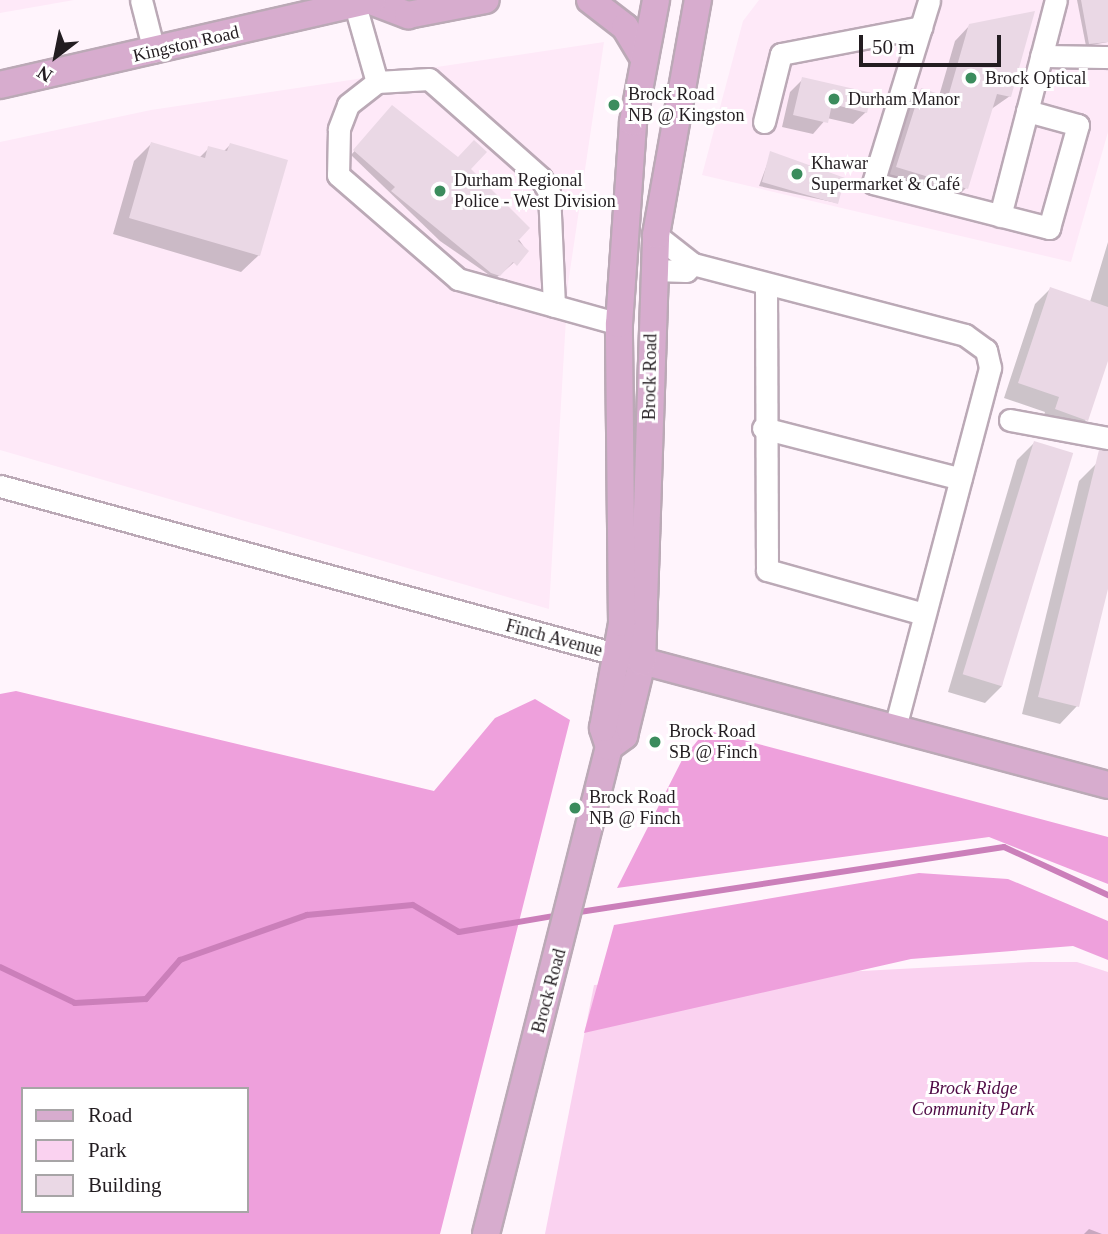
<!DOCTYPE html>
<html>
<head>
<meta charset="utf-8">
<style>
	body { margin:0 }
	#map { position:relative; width:1108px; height:1234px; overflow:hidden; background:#fff4fc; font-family:Georgia,serif }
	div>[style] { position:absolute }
	.built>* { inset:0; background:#fee9f8 }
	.green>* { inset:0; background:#fad2f0 }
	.forest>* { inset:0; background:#eea0dc }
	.shadow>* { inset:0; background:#0003 }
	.stream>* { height:6px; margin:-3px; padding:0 3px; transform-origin:3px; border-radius:3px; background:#cb7fba }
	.building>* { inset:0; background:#ead8e5; transform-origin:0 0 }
	.roads { filter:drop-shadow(2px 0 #bba9b6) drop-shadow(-2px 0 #bba9b6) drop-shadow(0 2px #bba9b6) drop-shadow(0 -2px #bba9b6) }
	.minor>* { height:21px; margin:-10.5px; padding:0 10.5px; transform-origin:10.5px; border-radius:10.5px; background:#fff }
	.major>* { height:26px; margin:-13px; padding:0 13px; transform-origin:13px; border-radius:13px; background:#d7acce }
	.dots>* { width:19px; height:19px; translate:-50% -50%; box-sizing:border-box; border:4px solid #fff; border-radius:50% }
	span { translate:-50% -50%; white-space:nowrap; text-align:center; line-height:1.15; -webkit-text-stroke:6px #fff; paint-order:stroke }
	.street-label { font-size:18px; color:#231d21 }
	.poi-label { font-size:18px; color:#231d21 }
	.left { translate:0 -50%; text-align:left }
	.park-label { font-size:18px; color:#500b46; font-style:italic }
	.legend { position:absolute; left:21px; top:1087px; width:228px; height:126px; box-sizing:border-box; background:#fff; border:2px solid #a7a5a6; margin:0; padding:9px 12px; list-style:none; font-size:21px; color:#231d21 }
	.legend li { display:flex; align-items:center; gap:14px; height:35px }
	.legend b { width:35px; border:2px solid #a7a5a6 }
	.north { position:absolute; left:21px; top:21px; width:70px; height:70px; -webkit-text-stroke:5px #fff; paint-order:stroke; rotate:212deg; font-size:19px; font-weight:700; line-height:28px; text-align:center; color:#231d21 }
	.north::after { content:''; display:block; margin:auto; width:24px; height:32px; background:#231d21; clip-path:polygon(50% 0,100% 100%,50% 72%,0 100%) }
	.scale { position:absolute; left:859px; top:35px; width:142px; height:32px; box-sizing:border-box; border:4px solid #231d21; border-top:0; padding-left:9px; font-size:21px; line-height:24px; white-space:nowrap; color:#231d21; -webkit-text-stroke:5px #fff; paint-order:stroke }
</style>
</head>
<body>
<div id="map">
	<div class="built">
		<i style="clip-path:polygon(0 0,74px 0,0 13px)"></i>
		<i style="clip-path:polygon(759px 0,1108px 0,1108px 132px,1071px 262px,702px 175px,743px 21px)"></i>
		<i style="clip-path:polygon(604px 42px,568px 284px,549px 609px,0 450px,0 142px,151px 110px)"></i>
	</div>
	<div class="green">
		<i style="clip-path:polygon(1031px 962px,1077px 962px,1108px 972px,1108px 1234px,545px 1234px,594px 985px)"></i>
	</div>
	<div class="forest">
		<i style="clip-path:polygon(evenodd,16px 691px,434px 791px,495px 718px,535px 699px,570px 720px,440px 1234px,0 1234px,0 694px,16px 691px,23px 1089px,247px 1089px,247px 1211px,23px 1211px,23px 1089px)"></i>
		<i style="clip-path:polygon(706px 730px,1108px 837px,1108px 884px,989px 837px,617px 888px,682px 760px)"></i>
		<i style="clip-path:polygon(919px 873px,1008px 879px,1108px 921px,1108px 960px,1073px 946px,911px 959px,584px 1033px,614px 925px)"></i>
	</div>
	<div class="shadow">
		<i style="clip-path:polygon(1077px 0,1108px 0,1108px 42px,1086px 46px)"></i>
		<i style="clip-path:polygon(970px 25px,1010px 96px,990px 110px,966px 188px,951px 203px,882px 182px,906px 105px,921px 90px,939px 96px,955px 41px)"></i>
		<i style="clip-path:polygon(803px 79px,866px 112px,853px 124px,827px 118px,813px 134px,782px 127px,790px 92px)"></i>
		<i style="clip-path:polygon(393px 108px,469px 169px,527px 251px,495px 279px,440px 241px,351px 155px)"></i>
		<i style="clip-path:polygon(151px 144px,199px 158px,209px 148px,223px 152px,230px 145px,259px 255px,241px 272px,113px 234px,134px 161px)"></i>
		<i style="clip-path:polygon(771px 154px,837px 203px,759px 186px)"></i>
		<i style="clip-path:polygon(1108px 242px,1108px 355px,1086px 420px,1071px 435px,1041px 424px,1045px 412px,1004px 398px,1035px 304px,1050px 289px,1090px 302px)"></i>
		<i style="clip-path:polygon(1034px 443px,1002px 686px,985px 703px,948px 692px,1017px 460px)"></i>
		<i style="clip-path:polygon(1096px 464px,1108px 467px,1108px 581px,1077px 706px,1060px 724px,1022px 714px,1079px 481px)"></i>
		<i style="clip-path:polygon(1089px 1229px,1102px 1234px,1084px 1234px)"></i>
	</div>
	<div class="stream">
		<i style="left:573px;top:913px;width:436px;rotate:-8.7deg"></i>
		<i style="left:1004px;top:847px;width:115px;rotate:24.8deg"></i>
		<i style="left:0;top:967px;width:83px;rotate:25.6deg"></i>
		<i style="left:75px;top:1003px;width:71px;rotate:-3.2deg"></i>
		<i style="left:146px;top:999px;width:52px;rotate:-48.9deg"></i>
		<i style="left:180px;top:960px;width:135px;rotate:-19.5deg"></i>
		<i style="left:307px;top:915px;width:106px;rotate:-5.4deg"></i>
		<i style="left:413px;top:905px;width:53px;rotate:30.4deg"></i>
		<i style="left:459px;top:932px;width:101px;rotate:-9.6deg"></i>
	</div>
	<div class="building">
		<i style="clip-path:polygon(1081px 0,1108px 0,1108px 42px,1089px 44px)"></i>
		<i style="clip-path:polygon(1035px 11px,1011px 97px,997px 94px,968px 189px,896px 167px,921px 88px,948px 97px,969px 24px)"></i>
		<i style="clip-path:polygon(802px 77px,872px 93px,867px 113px,832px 104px,828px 123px,793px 115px)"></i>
		<i style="clip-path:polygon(392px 105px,458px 157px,474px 140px,487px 152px,471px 169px,530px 228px,518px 241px,529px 251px,517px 266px,513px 262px,500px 276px,491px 273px,391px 191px,395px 187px,353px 150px)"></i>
		<i style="clip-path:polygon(151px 142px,205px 158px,208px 146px,227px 151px,230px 143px,288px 160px,260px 256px,129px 218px)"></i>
		<i style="clip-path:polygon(770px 151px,845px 178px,838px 204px,762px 182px)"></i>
		<i style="clip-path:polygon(1050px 287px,1108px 307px,1108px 361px,1088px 421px,1055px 409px,1059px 397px,1018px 383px)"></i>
		<i style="left:1034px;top:441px;width:41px;height:244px;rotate:17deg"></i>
		<i style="clip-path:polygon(1099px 450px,1108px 451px,1108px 589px,1079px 707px,1038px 697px)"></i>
	</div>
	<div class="roads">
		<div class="minor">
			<i style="left:141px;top:0;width:53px;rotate:75.7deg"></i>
			<i style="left:929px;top:1px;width:190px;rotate:107.1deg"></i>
			<i style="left:873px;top:183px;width:182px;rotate:14.3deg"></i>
			<i style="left:1049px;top:228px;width:107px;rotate:-74.3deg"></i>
			<i style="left:1078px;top:125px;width:53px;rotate:-164.6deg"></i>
			<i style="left:355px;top:5px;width:80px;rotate:74.1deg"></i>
			<i style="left:1041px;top:56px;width:67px;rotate:0.9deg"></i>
			<i style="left:764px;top:122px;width:70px;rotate:-76deg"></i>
			<i style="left:781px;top:54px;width:143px;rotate:-10.9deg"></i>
			<i style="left:1000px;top:216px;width:223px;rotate:-75.5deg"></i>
			<i style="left:656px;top:235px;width:47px;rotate:38.1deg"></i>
			<i style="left:693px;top:264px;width:281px;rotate:14.6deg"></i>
			<i style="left:965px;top:335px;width:26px;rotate:36deg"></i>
			<i style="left:986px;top:350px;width:18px;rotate:77deg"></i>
			<i style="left:990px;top:368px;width:371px;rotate:104.8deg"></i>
			<i style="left:654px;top:270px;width:32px;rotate:2deg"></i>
			<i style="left:686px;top:271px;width:10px;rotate:-45deg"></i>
			<i style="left:766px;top:284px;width:286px;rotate:89.8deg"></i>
			<i style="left:767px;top:570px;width:163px;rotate:15.7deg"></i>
			<i style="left:554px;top:306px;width:114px;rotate:-92.5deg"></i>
			<i style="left:549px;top:192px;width:16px;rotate:-120deg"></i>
			<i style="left:541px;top:178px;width:149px;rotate:-138.5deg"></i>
			<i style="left:429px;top:79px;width:52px;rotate:176.7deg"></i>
			<i style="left:377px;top:82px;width:37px;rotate:142deg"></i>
			<i style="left:348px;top:105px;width:26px;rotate:111deg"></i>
			<i style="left:339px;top:129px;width:46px;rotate:91.2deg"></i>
			<i style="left:338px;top:175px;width:159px;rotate:40.9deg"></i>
			<i style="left:458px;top:279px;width:45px;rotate:15.6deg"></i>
			<i style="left:501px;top:291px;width:123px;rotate:15.6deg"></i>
			<i style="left:1010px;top:420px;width:100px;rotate:10.4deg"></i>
			<i style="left:763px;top:428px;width:204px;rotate:14.4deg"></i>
			<i style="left:0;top:486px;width:642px;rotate:15.27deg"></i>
		</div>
		<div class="major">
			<i style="left:590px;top:0;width:44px;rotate:37.6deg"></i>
			<i style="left:625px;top:27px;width:33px;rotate:59deg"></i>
			<i style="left:371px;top:1px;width:40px;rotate:21deg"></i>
			<i style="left:408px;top:15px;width:79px;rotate:-10.9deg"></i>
			<i style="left:0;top:85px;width:382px;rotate:-12.9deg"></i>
			<i style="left:627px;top:657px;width:498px;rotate:14.9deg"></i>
			<i style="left:609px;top:747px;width:19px;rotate:-36deg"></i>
			<i style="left:624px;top:736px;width:76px;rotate:-76.3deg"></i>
			<i style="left:642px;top:662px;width:427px;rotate:-88.1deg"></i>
			<i style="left:656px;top:235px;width:239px;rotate:-79.9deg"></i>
			<i style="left:486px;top:1234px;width:502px;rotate:-75.83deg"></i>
			<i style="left:609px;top:747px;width:20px;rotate:-108deg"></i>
			<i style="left:603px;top:728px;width:107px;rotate:-79.7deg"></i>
			<i style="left:622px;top:623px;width:299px;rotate:-90.6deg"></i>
			<i style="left:619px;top:324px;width:202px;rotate:-86deg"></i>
			<i style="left:633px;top:122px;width:124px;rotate:-79.3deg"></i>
		</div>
	</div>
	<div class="dots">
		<i style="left:971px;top:78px;background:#3b8c5d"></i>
		<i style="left:834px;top:99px;background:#3b8c5d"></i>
		<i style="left:614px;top:105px;background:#3b8c5d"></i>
		<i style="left:797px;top:174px;background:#3b8c5d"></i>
		<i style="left:440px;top:191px;background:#3b8c5d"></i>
		<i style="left:655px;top:742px;background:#3b8c5d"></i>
		<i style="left:575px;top:808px;background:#3b8c5d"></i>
	</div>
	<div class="street-label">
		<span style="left:186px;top:44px;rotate:-13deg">Kingston Road</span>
		<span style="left:650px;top:377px;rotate:-89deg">Brock Road</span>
		<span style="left:554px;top:638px;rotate:15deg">Finch Avenue</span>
		<span style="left:549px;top:991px;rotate:-75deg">Brock Road</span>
	</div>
	<div class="poi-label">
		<span class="left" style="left:985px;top:78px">Brock Optical</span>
		<span class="left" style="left:628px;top:105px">Brock Road<br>NB @ Kingston</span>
		<span class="left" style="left:848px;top:99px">Durham Manor</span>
		<span class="left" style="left:811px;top:174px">Khawar<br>Supermarket &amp; Café</span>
		<span class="left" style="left:454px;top:191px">Durham Regional<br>Police - West Division</span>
		<span class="left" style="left:669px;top:742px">Brock Road<br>SB @ Finch</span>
		<span class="left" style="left:589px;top:808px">Brock Road<br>NB @ Finch</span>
	</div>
	<div class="park-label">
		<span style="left:973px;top:1099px">Brock Ridge<br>Community Park</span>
	</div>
	<ul class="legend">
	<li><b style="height:9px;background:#d7acce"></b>Road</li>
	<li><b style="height:19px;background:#fad2f0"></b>Park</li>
	<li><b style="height:19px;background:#ead8e5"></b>Building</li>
	</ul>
	<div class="north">N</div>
	<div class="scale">50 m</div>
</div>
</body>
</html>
